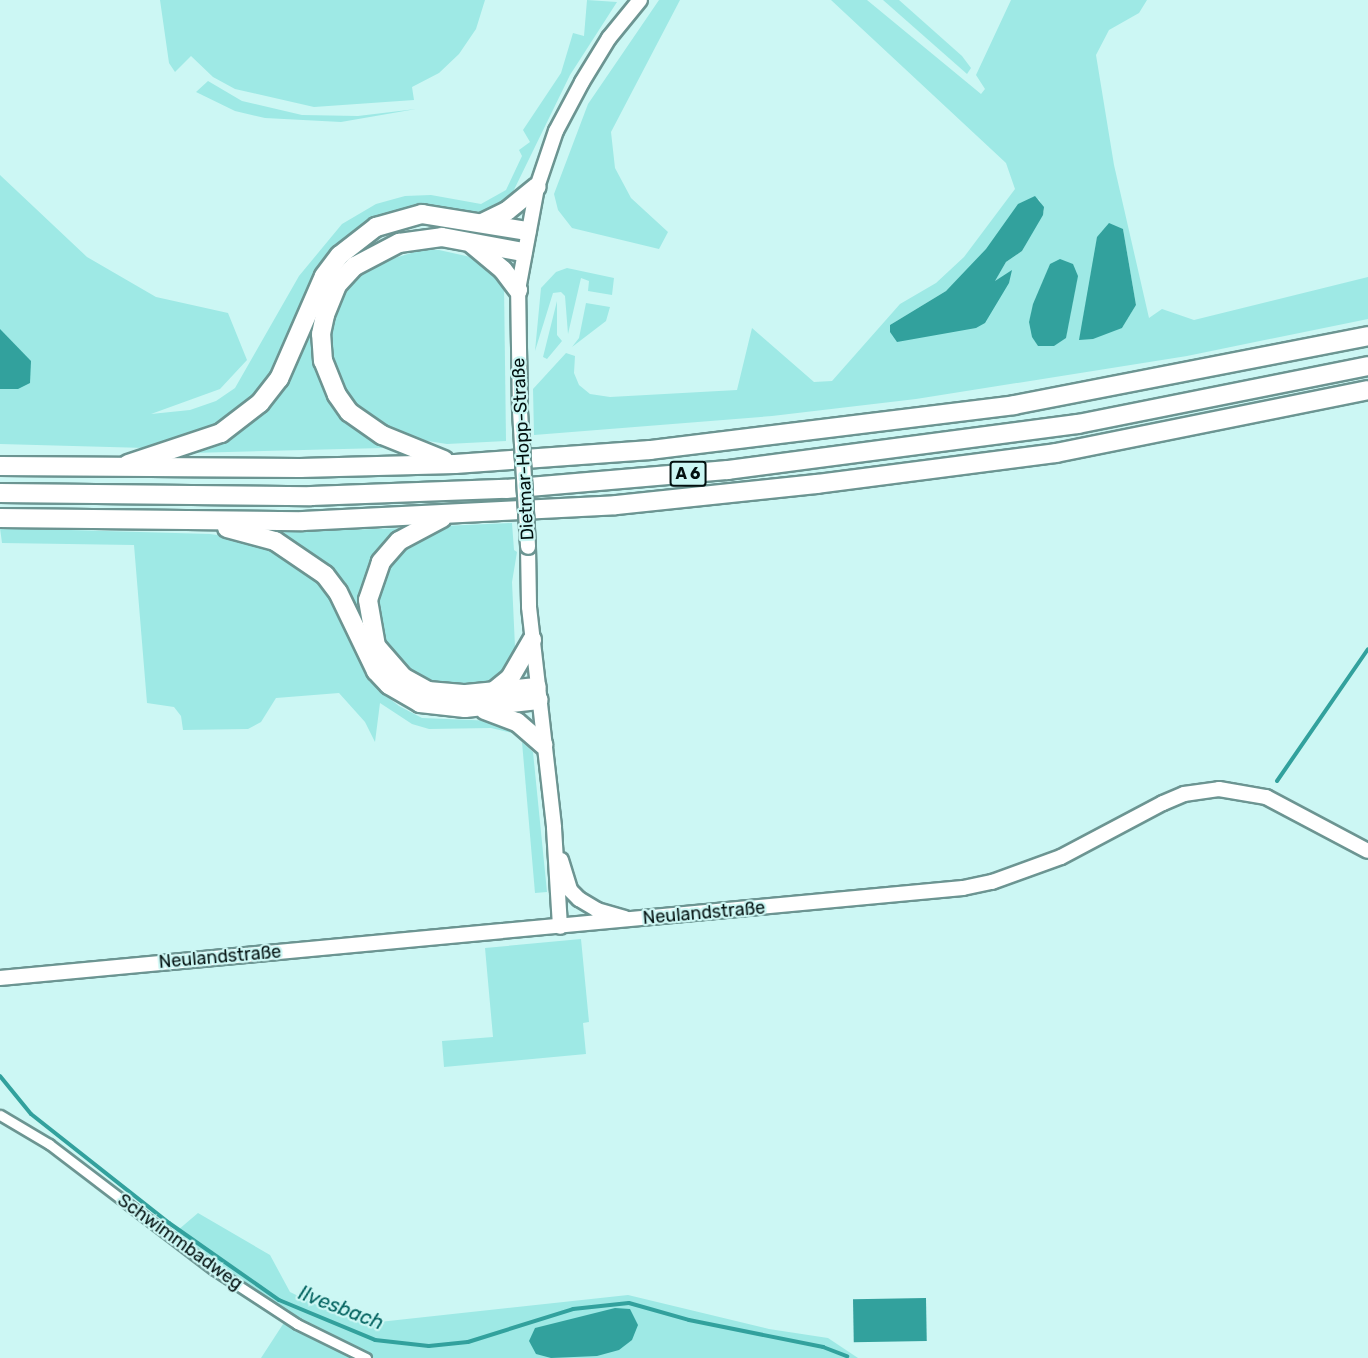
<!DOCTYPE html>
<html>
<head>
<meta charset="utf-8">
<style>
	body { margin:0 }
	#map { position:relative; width:1368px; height:1358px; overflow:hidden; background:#ccf7f4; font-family:Rubik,sans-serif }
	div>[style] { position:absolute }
	.green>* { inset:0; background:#9ee9e5 }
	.water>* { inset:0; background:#32a19d; transform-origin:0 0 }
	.stream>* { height:4px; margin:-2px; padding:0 2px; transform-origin:2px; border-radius:2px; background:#32a19d }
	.roads { filter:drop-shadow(2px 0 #6c9592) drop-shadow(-2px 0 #6c9592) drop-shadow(0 2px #6c9592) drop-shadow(0 -2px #6c9592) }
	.street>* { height:9px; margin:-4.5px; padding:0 4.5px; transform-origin:4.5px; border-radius:4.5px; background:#fff }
	.secondary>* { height:14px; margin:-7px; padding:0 7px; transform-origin:7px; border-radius:7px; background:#fff }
	.highway>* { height:18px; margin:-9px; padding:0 9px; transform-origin:9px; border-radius:9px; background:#fff }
	.bridges { filter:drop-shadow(2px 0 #6c9592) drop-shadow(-2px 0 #6c9592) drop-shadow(0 2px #6c9592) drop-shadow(0 -2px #6c9592) }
	.secondary-bridge>* { height:14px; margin:-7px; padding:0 7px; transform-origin:7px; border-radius:7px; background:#fff }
	span { translate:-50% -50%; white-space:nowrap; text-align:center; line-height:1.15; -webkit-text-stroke:4.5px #ccf7f4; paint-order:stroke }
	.shield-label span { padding:2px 4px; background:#ccf7f4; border:2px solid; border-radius:4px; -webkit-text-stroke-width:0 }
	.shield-label { font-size:16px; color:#02100f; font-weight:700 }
	.street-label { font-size:18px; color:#02100f }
	.water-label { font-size:20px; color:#00615e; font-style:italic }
</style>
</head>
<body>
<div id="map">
	<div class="green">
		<i style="clip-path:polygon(160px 0,485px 0,476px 29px,459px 54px,439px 73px,412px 87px,414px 100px,314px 107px,235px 89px,213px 77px,191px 56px,175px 72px,169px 63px)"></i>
		<i style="clip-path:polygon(587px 0,617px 2px,570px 75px,510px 198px,480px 212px,436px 208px,397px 211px,355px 231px,340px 245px,279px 365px,258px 396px,234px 416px,192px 439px,146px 448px,0 444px,0 175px,87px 257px,156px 297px,228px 313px,247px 360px,220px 389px,151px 414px,190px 410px,216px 401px,235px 388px,299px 276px,342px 224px,376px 204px,405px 196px,431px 195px,481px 204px,506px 190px,522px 156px,519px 150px,530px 142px,523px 130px,561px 73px,573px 33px,584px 36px)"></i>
		<i style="clip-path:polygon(659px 0,680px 0,611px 132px,615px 168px,631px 198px,668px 232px,659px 249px,572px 228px,558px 210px,554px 194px,588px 104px)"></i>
		<i style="clip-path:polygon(evenodd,831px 0,867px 0,981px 94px,985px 89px,976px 75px,1011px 0,1147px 0,1139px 13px,1109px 30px,1096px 55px,1114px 165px,1149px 318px,1162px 309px,1194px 320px,1368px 277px,1368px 319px,1187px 356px,916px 399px,772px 416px,534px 435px,533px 389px,566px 353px,575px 356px,574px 373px,579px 385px,590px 394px,610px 397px,737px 390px,752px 328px,814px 382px,832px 381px,900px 304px,936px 283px,964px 257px,1015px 189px,1006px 163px,831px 0,1039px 199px,1044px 211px,1022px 251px,1006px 262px,994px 282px,890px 325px,946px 291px,1039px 199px,831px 0,1123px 229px,1136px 305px,1122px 328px,1123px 229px,831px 0,1050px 264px,1054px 346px,1038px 346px,1029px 322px,1050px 264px)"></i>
		<i style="clip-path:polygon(883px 0,899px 0,962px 56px,971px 68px,967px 74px)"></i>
		<i style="clip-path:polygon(208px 81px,242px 101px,302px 115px,358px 116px,416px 109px,341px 122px,265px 118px,235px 111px,196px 92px)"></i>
		<i style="clip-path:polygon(421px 250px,439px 250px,484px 260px,504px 285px,506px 441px,447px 444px,402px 437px,352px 407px,326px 351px,334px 302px,355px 276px,385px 261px)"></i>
		<i style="clip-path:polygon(567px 268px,614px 278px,612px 295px,588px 291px,589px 281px,581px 278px,568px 334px,565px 296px,561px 292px,553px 293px,535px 351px,541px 288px,556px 272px)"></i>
		<i style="clip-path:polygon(557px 301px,557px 335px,562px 341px,547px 359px,543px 357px)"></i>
		<i style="clip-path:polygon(586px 303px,610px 307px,606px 321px,572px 347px,579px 338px)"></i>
		<i style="clip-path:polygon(309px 331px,315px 332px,350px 424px,383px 448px,191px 453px,223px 439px)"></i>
		<i style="clip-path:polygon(512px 523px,514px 550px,517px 552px,512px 582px,515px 647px,508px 669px,484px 686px,430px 686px,391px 659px,382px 647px,372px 602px,395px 553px,443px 526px)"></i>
		<i style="clip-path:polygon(0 528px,210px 534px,266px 542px,314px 572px,336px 602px,364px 669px,379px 690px,399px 706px,422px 718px,496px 721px,512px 725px,520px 735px,491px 728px,429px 729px,412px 724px,380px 703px,375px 742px,365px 722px,339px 693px,276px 698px,261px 722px,248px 729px,183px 730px,181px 716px,174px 707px,147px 703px,134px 545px,2px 543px)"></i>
		<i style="clip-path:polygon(408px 528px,363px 616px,357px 619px,316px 559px,272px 532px)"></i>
		<i style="clip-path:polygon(522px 742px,533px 752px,547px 892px,535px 893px)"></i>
		<i style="clip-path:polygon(581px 939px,589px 1022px,583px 1023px,586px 1054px,444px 1067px,442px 1041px,493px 1037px,485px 948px)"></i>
		<i style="clip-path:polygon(198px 1213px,270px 1255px,290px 1292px,327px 1310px,370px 1323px,628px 1295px,769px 1329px,828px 1338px,858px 1358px,261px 1358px,287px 1318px,171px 1236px)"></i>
	</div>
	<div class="water">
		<i style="clip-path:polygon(1035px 196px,1044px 207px,1043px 215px,1022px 251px,1006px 262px,995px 281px,1012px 270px,1009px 283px,985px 323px,976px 328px,897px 342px,890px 332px,890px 325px,946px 291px,986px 249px,1018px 204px)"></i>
		<i style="clip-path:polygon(1109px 223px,1123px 229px,1136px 305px,1122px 328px,1093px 339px,1079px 340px,1097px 237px)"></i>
		<i style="clip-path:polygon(1060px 259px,1073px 264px,1078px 276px,1066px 338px,1054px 346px,1038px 346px,1032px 337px,1029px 322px,1033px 304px,1050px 264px)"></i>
		<i style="clip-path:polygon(0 329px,31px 361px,30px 383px,18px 389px,0 389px)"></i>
		<i style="left:926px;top:1298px;width:43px;height:73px;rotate:89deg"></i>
		<i style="clip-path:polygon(615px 1308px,630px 1309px,638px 1325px,632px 1340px,619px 1350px,597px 1356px,551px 1358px,536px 1354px,529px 1341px,535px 1328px)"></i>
	</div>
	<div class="stream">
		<i style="left:1277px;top:781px;width:160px;rotate:-55.4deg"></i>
		<i style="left:0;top:1076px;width:49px;rotate:50.8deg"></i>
		<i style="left:31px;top:1114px;width:176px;rotate:38.3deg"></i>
		<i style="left:169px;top:1223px;width:134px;rotate:35deg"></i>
		<i style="left:279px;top:1300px;width:104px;rotate:22.6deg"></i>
		<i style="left:375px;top:1340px;width:54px;rotate:6.3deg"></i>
		<i style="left:429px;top:1346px;width:39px;rotate:-6deg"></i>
		<i style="left:468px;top:1342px;width:110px;rotate:-17.4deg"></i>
		<i style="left:573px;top:1309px;width:56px;rotate:-6.1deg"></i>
		<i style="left:629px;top:1303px;width:62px;rotate:15.8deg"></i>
		<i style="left:689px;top:1320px;width:137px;rotate:11.4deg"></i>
		<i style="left:823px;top:1347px;width:26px;rotate:21deg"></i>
	</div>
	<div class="roads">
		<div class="street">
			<i style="left:0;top:1115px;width:57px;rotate:30.6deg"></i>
			<i style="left:49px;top:1144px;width:206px;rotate:37.3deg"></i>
			<i style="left:213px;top:1269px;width:100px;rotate:33.2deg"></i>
			<i style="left:297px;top:1324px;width:77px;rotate:26.2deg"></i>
		</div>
		<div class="secondary">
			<i style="left:520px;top:411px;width:121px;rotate:-90.9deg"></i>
			<i style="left:518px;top:290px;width:105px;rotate:-79.5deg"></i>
			<i style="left:537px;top:187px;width:59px;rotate:-71.3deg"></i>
			<i style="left:556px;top:131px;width:55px;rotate:-62deg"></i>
			<i style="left:582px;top:82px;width:52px;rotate:-58.5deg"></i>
			<i style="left:609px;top:38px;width:49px;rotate:-50.8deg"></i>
			<i style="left:528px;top:547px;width:60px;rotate:89deg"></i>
			<i style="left:529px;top:607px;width:222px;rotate:83.5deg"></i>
			<i style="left:554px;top:828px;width:99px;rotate:86.5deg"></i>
			<i style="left:561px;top:860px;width:31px;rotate:73deg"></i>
			<i style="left:570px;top:890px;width:13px;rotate:45deg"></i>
			<i style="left:579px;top:899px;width:21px;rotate:31deg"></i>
			<i style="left:597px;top:910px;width:29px;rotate:16deg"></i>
			<i style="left:0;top:978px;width:967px;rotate:-5.34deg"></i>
			<i style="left:963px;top:888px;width:30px;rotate:-12deg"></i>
			<i style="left:992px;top:882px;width:73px;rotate:-19.9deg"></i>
			<i style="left:1061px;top:857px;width:115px;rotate:-27.9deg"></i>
			<i style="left:1163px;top:803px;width:23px;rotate:-23deg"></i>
			<i style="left:1184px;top:794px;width:35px;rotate:-8deg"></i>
			<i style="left:1219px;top:789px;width:48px;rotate:9.7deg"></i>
			<i style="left:1266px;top:797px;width:115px;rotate:27.9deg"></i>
		</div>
		<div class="highway">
			<i style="left:482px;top:223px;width:28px;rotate:-26deg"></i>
			<i style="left:507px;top:211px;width:38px;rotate:-39deg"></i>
			<i style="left:472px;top:244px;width:40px;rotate:40deg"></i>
			<i style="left:503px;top:270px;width:25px;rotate:53deg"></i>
			<i style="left:444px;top:460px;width:67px;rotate:-158deg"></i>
			<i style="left:382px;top:435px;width:40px;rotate:-145.1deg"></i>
			<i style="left:349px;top:412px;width:21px;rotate:-125deg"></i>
			<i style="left:337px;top:395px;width:37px;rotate:-112deg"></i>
			<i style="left:323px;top:361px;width:27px;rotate:-94deg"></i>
			<i style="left:321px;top:334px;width:19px;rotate:-78deg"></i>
			<i style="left:325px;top:315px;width:32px;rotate:-68deg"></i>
			<i style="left:337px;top:285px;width:26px;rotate:-47deg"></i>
			<i style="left:355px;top:266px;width:50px;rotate:-27.6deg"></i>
			<i style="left:399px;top:243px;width:43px;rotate:-7.9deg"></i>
			<i style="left:442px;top:237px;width:82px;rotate:10.5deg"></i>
			<i style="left:128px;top:464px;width:98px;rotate:-18.4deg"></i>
			<i style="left:221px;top:433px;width:49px;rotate:-37.6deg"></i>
			<i style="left:260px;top:403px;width:31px;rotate:-52deg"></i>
			<i style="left:279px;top:379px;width:112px;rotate:-66.4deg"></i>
			<i style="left:324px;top:276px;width:26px;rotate:-53deg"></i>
			<i style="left:340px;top:255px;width:46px;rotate:-37.9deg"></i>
			<i style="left:376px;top:227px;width:48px;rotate:-15.8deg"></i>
			<i style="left:422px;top:214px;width:106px;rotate:9.2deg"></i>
			<i style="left:0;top:466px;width:300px;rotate:0.4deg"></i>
			<i style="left:300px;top:468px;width:155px;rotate:-1.5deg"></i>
			<i style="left:455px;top:464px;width:196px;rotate:-4.1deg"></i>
			<i style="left:650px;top:450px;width:367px;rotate:-7deg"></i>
			<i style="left:1014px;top:405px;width:361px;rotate:-11deg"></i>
			<i style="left:0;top:493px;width:311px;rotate:0.6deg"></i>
			<i style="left:311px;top:496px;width:195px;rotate:-2.1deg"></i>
			<i style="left:506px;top:489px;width:223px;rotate:-4.9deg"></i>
			<i style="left:728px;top:470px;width:353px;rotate:-7.5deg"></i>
			<i style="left:1078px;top:424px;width:296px;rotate:-11.3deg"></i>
			<i style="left:0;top:518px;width:303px;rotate:0.6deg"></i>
			<i style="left:303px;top:521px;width:313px;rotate:-2.9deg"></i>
			<i style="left:616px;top:505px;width:202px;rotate:-6deg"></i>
			<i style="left:817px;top:484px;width:241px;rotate:-7.4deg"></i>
			<i style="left:1056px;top:453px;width:318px;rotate:-11.4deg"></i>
			<i style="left:442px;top:518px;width:49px;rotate:151.9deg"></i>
			<i style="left:399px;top:541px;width:28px;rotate:131deg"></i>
			<i style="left:381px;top:562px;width:40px;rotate:108.9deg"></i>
			<i style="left:368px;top:600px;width:47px;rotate:80.1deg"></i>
			<i style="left:376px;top:646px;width:41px;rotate:48.9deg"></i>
			<i style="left:403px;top:677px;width:29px;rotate:29deg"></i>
			<i style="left:428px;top:691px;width:38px;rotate:5deg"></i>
			<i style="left:466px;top:694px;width:71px;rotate:-5.6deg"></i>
			<i style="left:227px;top:528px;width:50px;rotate:15.2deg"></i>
			<i style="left:275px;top:541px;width:60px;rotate:34.2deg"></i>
			<i style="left:325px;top:575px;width:21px;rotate:53deg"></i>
			<i style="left:338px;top:592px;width:88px;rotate:64.3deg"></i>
			<i style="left:376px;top:671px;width:19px;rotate:47deg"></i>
			<i style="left:389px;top:685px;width:36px;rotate:30deg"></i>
			<i style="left:420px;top:703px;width:45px;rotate:6.3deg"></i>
			<i style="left:465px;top:708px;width:74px;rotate:-6.2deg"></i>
			<i style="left:494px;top:691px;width:21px;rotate:-39deg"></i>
			<i style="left:510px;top:678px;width:44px;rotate:-59.9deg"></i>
			<i style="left:485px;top:710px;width:34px;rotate:21deg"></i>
			<i style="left:517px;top:722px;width:35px;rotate:41deg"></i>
		</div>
	</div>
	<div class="bridges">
		<div class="secondary-bridge">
			<i style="left:520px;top:411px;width:136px;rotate:86.6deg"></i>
		</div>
	</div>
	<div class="shield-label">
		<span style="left:688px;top:474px">A 6</span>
	</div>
	<div class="street-label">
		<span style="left:523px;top:449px;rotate:-93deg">Dietmar-Hopp-Straße</span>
		<span style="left:704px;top:913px;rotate:-5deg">Neulandstraße</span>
		<span style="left:220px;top:957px;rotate:-5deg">Neulandstraße</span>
		<span style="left:180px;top:1242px;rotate:36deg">Schwimmbadweg</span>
	</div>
	<div class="water-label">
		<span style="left:341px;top:1308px;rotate:21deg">Ilvesbach</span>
	</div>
</div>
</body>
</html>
